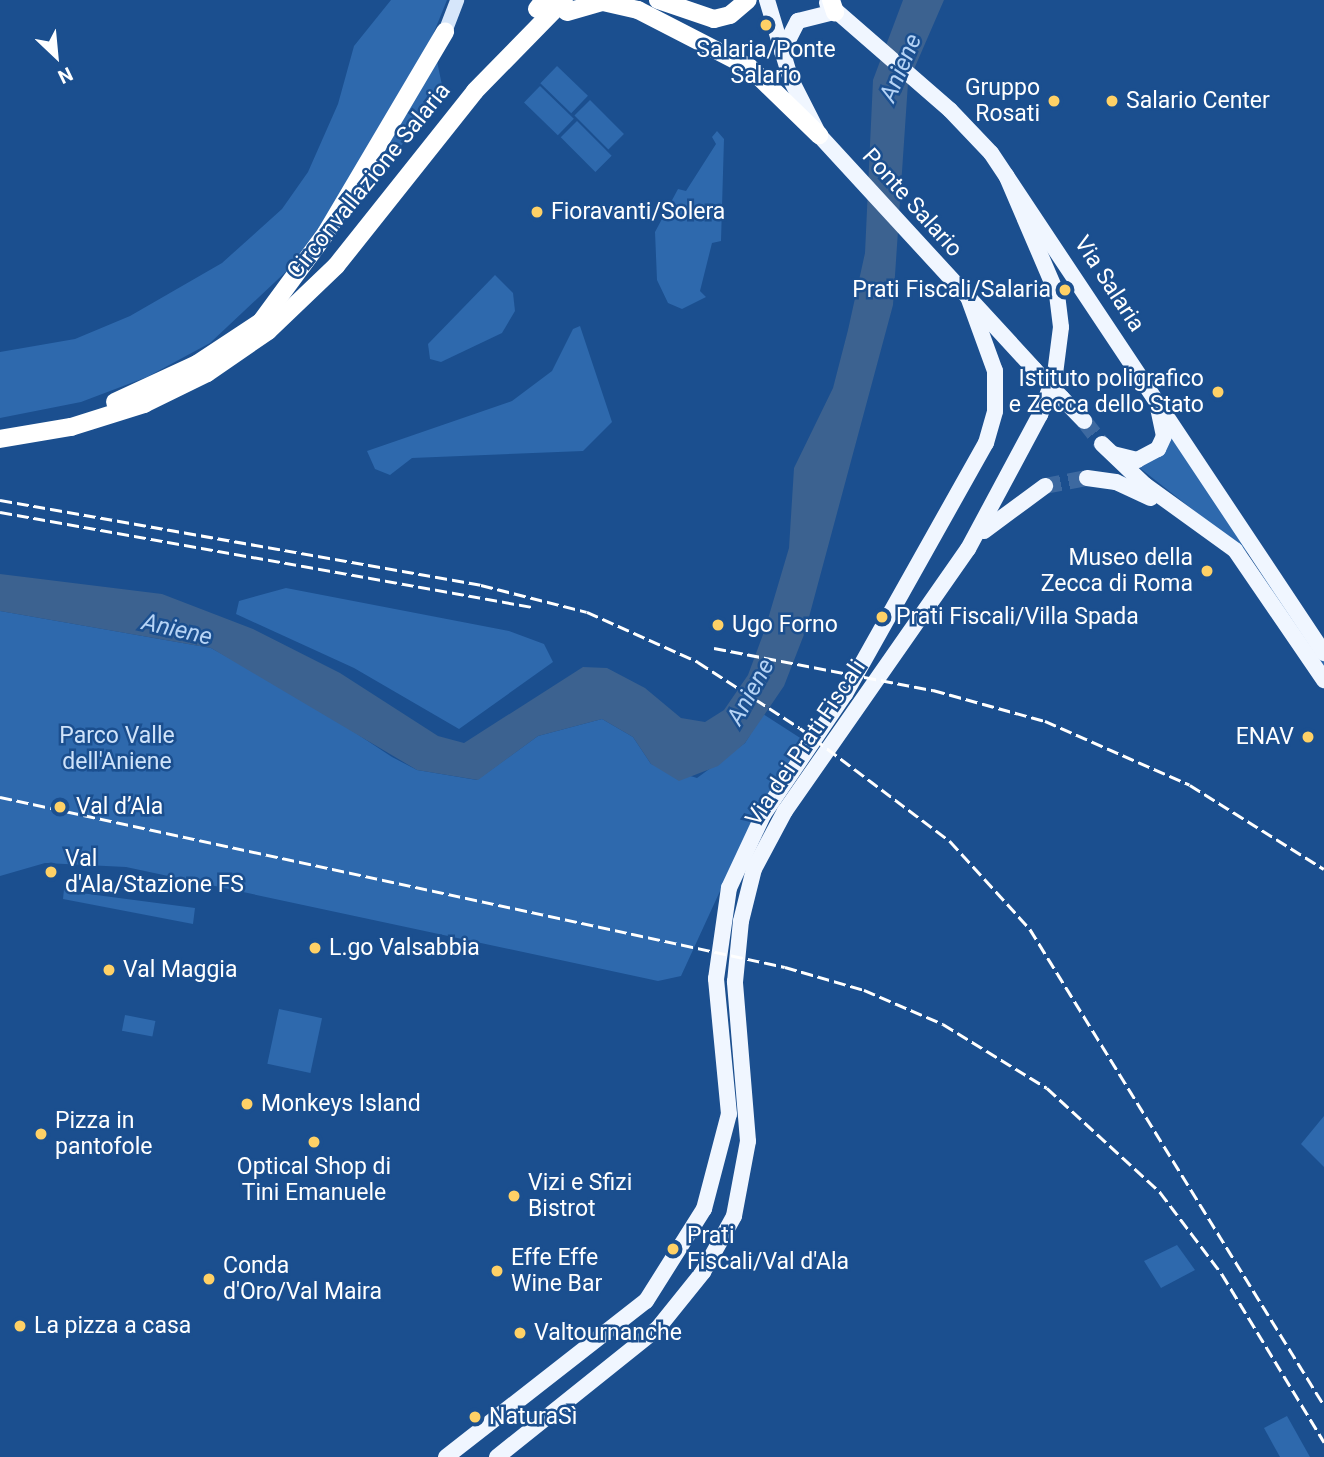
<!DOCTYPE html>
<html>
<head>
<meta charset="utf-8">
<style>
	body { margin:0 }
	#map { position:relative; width:1324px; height:1457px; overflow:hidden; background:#1b4f8f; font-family:Roboto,sans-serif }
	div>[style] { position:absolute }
	.green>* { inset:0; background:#2e69ad; transform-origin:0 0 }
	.water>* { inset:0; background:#3c6290 }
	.primary-tunnel>* { height:16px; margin-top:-8px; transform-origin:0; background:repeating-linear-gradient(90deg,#3d69a0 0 16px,transparent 0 24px) }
	.secondary>* { height:14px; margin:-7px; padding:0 7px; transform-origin:7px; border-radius:7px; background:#d6e6fa }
	.primary>* { height:16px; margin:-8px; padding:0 8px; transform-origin:8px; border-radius:8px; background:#f0f6ff }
	.highway>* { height:18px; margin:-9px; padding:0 9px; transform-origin:9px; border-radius:9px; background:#fff }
	.rail>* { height:2.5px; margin-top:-1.25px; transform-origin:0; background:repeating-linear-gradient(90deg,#fff 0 12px,transparent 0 17px) }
	.primary-bridge>* { height:16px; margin:-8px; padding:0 8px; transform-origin:8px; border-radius:8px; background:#f0f6ff }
	.dots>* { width:19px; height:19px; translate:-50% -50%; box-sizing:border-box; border:4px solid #1b4f8f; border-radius:50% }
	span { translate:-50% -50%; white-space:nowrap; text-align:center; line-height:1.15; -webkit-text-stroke:5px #1b4f8f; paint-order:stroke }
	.poi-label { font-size:23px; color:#fff }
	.right { translate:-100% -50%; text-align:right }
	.left { translate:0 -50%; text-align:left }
	.street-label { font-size:23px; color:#fff }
	.park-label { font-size:23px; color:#cfe3fa }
	.water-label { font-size:24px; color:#b5d3f5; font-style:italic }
	.north { position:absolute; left:21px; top:21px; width:70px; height:70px; -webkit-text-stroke:5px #1b4f8f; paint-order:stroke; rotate:154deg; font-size:19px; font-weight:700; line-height:28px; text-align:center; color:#fff }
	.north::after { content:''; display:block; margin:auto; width:24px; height:32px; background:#fff; clip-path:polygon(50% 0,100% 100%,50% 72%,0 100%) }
</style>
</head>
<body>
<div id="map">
	<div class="green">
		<i style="clip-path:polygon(391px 0,447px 0,432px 37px,443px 90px,356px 206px,210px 343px,147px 377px,81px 402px,0 418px,0 352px,75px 339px,130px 316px,222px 263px,282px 209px,308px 172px,338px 104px,354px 46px)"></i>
		<i style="left:557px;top:66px;width:43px;height:24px;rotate:44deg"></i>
		<i style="left:540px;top:86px;width:47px;height:23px;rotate:44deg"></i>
		<i style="left:590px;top:100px;width:48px;height:22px;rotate:45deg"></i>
		<i style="left:577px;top:121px;width:49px;height:23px;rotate:45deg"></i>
		<i style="clip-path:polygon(717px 131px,724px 139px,721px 241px,712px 243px,700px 291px,706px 297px,682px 309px,668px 303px,657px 280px,655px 232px,678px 189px,686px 191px,716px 144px,712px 137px)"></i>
		<i style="clip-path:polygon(495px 275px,513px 293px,515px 311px,502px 333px,441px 362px,430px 359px,428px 344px)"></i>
		<i style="clip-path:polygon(580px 326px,612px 422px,583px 451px,412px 458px,390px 475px,375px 469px,367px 451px,512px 401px,552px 371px,573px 329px)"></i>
		<i style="clip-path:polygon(1172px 433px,1324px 661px,1324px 672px,1248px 553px,1136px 465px,1159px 457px)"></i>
		<i style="clip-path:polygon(286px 588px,509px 631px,544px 644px,553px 662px,459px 729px,354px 668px,236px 614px,239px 601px)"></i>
		<i style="clip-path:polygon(0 611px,211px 648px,310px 703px,392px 757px,417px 770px,477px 780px,538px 736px,602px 719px,633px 737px,651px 764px,697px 778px,745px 743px,763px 714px,808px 743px,749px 828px,681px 976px,658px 981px,126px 867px,45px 863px,0 876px)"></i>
		<i style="clip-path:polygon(78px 887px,81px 893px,195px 908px,193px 924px,63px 899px,64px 889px)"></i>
		<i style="left:279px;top:1009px;width:44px;height:56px;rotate:12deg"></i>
		<i style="left:125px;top:1015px;width:31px;height:16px;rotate:11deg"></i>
		<i style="clip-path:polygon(1324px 1116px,1324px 1167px,1301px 1144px)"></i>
		<i style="clip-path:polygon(1177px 1245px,1195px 1270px,1161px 1288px,1144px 1261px)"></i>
		<i style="clip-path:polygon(1287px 1416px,1310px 1457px,1280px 1457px,1264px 1428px)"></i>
	</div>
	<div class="water">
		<i style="clip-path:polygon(903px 0,944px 0,908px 83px,893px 305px,805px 632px,784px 686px,745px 743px,718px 766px,679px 781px,651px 764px,633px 737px,602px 719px,538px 736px,478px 780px,417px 770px,211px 648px,0 611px,0 574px,162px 594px,253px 629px,340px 673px,438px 736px,464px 743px,583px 667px,607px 668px,645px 688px,681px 718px,705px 722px,724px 710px,748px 675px,765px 629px,789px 548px,794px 468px,833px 388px,848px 330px,865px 253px,873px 80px)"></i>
	</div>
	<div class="primary-tunnel">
		<i style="left:1084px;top:421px;width:29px;rotate:52deg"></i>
		<i style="left:1045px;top:486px;width:43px;rotate:-10.8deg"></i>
	</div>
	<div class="secondary">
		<i style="left:445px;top:32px;width:34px;rotate:-69deg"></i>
	</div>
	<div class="primary">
		<i style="left:767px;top:0;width:84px;rotate:73.3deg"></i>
		<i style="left:791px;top:80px;width:62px;rotate:63deg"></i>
		<i style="left:819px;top:135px;width:318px;rotate:47.4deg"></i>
		<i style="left:827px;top:3px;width:163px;rotate:41deg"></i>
		<i style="left:950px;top:110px;width:59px;rotate:46.4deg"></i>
		<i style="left:991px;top:153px;width:601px;rotate:56.34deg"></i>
		<i style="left:782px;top:52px;width:35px;rotate:-63deg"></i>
		<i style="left:798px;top:21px;width:38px;rotate:-14deg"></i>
		<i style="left:1062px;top:398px;width:32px;rotate:46deg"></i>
		<i style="left:1102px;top:444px;width:59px;rotate:43.6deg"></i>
		<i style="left:1145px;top:485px;width:111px;rotate:35.8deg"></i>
		<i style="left:1235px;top:550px;width:158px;rotate:55.6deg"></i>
		<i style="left:1113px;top:454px;width:25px;rotate:14deg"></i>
		<i style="left:1137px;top:460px;width:24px;rotate:-28deg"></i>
		<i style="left:1158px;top:449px;width:14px;rotate:-65deg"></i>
		<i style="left:1164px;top:436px;width:29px;rotate:-102deg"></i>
		<i style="left:1087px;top:478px;width:29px;rotate:8deg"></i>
		<i style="left:1116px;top:482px;width:38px;rotate:25deg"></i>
		<i style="left:984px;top:531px;width:76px;rotate:-36.4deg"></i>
		<i style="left:446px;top:1457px;width:254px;rotate:-38deg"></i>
		<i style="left:646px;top:1301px;width:109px;rotate:-57.8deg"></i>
		<i style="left:704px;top:1209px;width:98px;rotate:-75.3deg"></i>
		<i style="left:729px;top:1114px;width:136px;rotate:-95.5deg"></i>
		<i style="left:716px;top:979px;width:92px;rotate:-81.9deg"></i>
		<i style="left:729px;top:888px;width:81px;rotate:-65deg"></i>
		<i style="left:763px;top:815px;width:146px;rotate:-55.9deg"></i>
		<i style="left:845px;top:694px;width:288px;rotate:-60.7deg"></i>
		<i style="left:986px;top:443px;width:33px;rotate:-74deg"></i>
		<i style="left:995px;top:411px;width:40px;rotate:-90deg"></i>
		<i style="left:995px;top:371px;width:79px;rotate:-110deg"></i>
		<i style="left:497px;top:1457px;width:206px;rotate:-38.7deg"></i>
		<i style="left:658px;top:1328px;width:72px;rotate:-51.2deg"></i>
		<i style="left:703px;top:1272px;width:64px;rotate:-61deg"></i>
		<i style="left:734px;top:1216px;width:76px;rotate:-79.4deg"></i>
		<i style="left:748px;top:1141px;width:160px;rotate:-94.7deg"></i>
		<i style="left:735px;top:982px;width:61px;rotate:-84.4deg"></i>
		<i style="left:741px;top:921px;width:54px;rotate:-76deg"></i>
		<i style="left:754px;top:869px;width:66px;rotate:-61.9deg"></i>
		<i style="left:785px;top:811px;width:320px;rotate:-55.1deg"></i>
		<i style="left:968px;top:549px;width:152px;rotate:-61.8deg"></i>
		<i style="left:1040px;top:415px;width:44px;rotate:-69.9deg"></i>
		<i style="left:1055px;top:374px;width:47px;rotate:-82.7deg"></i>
		<i style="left:1061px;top:327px;width:33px;rotate:-97deg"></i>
		<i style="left:1057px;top:294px;width:129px;rotate:-113.2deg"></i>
	</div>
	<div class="highway">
		<i style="left:658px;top:0;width:59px;rotate:18.7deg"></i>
		<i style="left:714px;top:19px;width:16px;rotate:-14deg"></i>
		<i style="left:730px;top:15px;width:23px;rotate:-40deg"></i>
		<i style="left:831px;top:0;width:13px;rotate:72deg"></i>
		<i style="left:537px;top:9px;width:11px;rotate:-52deg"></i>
		<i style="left:567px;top:12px;width:37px;rotate:-16deg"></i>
		<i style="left:603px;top:2px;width:36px;rotate:13deg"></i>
		<i style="left:638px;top:10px;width:125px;rotate:27.2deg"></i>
		<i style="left:749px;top:67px;width:98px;rotate:44.2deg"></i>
		<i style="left:260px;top:323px;width:112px;rotate:-53.7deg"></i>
		<i style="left:326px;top:233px;width:234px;rotate:-59.4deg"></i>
		<i style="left:115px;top:402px;width:90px;rotate:-24.9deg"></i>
		<i style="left:197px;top:364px;width:82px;rotate:-33.5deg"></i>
		<i style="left:0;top:439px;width:72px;rotate:-9.6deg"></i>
		<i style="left:71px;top:427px;width:77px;rotate:-17.5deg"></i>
		<i style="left:144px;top:404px;width:70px;rotate:-26.2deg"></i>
		<i style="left:207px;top:373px;width:74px;rotate:-34.5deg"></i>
		<i style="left:268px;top:331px;width:94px;rotate:-43.7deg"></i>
		<i style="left:336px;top:266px;width:223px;rotate:-51.5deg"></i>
		<i style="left:475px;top:91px;width:127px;rotate:-45.6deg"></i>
	</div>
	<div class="rail">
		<i style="left:0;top:500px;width:488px;rotate:10deg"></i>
		<i style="left:481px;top:585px;width:109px;rotate:14.3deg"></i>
		<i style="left:587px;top:612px;width:122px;rotate:24.2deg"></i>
		<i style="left:698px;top:662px;width:121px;rotate:32.9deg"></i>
		<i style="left:800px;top:728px;width:188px;rotate:37deg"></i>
		<i style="left:950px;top:841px;width:119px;rotate:47.7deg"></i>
		<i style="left:1030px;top:929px;width:559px;rotate:58.3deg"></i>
		<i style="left:0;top:512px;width:540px;rotate:10.12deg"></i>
		<i style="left:714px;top:648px;width:223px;rotate:10.9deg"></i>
		<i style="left:933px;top:690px;width:116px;rotate:15.5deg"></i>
		<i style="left:1045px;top:721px;width:158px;rotate:23.8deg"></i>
		<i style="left:1190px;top:785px;width:158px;rotate:32.1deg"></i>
		<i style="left:0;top:797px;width:803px;rotate:12.22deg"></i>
		<i style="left:785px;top:967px;width:82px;rotate:16.2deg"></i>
		<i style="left:864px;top:990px;width:86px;rotate:23.3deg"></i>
		<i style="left:943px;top:1024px;width:122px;rotate:31.6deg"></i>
		<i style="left:1047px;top:1088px;width:154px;rotate:42.6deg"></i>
		<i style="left:1160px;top:1192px;width:103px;rotate:52.9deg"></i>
		<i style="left:1222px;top:1274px;width:197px;rotate:58.7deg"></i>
	</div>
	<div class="primary-bridge">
		<i style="left:1034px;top:369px;width:40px;rotate:46deg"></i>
	</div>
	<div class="dots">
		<i style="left:766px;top:25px;background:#ffd166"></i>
		<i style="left:1054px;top:101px;background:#ffd166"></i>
		<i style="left:1112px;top:101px;background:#ffd166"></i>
		<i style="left:537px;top:212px;background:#ffd166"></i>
		<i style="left:1065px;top:290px;background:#ffd166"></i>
		<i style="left:1218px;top:392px;background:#ffd166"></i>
		<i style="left:1207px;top:571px;background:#ffd166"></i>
		<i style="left:882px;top:617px;background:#ffd166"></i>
		<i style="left:718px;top:625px;background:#ffd166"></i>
		<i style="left:1308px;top:737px;background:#ffd166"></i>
		<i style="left:60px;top:807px;background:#ffd166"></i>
		<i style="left:51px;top:872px;background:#ffd166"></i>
		<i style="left:315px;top:948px;background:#ffd166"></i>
		<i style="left:109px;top:970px;background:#ffd166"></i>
		<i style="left:247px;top:1104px;background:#ffd166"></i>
		<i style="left:41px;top:1134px;background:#ffd166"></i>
		<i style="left:314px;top:1142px;background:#ffd166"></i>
		<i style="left:514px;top:1196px;background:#ffd166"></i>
		<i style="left:673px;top:1249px;background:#ffd166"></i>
		<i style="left:497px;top:1271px;background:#ffd166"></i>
		<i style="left:209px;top:1279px;background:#ffd166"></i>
		<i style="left:20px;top:1326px;background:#ffd166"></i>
		<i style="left:520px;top:1333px;background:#ffd166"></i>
		<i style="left:475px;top:1417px;background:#ffd166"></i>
	</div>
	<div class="poi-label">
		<span style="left:766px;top:63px">Salaria/Ponte<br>Salario</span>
		<span class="right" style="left:1040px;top:101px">Gruppo<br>Rosati</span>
		<span class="left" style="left:1126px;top:101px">Salario Center</span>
		<span class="left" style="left:551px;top:212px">Fioravanti/Solera</span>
		<span class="right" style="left:1051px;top:290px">Prati Fiscali/Salaria</span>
		<span class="right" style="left:1204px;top:392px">Istituto poligrafico<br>e Zecca dello Stato</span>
		<span class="right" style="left:1193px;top:571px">Museo della<br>Zecca di Roma</span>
		<span class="left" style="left:896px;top:617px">Prati Fiscali/Villa Spada</span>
		<span class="left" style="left:732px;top:625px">Ugo Forno</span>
		<span class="right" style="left:1294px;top:737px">ENAV</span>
		<span class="left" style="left:76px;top:807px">Val d’Ala</span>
		<span class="left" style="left:65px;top:872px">Val<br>d'Ala/Stazione FS</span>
		<span class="left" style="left:329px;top:948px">L.go Valsabbia</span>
		<span class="left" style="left:123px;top:970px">Val Maggia</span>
		<span class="left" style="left:261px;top:1104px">Monkeys Island</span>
		<span class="left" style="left:55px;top:1134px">Pizza in<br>pantofole</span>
		<span style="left:314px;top:1180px">Optical Shop di<br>Tini Emanuele</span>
		<span class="left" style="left:528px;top:1196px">Vizi e Sfizi<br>Bistrot</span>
		<span class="left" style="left:687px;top:1249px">Prati<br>Fiscali/Val d'Ala</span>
		<span class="left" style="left:511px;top:1271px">Effe Effe<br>Wine Bar</span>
		<span class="left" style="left:223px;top:1279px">Conda<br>d'Oro/Val Maira</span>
		<span class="left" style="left:34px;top:1326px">La pizza a casa</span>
		<span class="left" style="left:534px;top:1333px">Valtournanche</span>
		<span class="left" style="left:489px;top:1417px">NaturaSì</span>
	</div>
	<div class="street-label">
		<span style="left:369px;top:181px;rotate:-51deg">Circonvallazione Salaria</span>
		<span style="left:912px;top:203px;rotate:48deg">Ponte Salario</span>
		<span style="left:1109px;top:284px;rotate:57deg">Via Salaria</span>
		<span style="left:806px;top:743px;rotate:-56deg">Via dei Prati Fiscali</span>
	</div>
	<div class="park-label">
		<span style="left:117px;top:749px">Parco Valle<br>dell'Aniene</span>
	</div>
	<div class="water-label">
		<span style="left:901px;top:68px;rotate:-67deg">Aniene</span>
		<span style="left:177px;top:630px;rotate:13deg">Aniene</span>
		<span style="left:751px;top:692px;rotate:-61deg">Aniene</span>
	</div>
	<div class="north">N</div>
</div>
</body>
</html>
